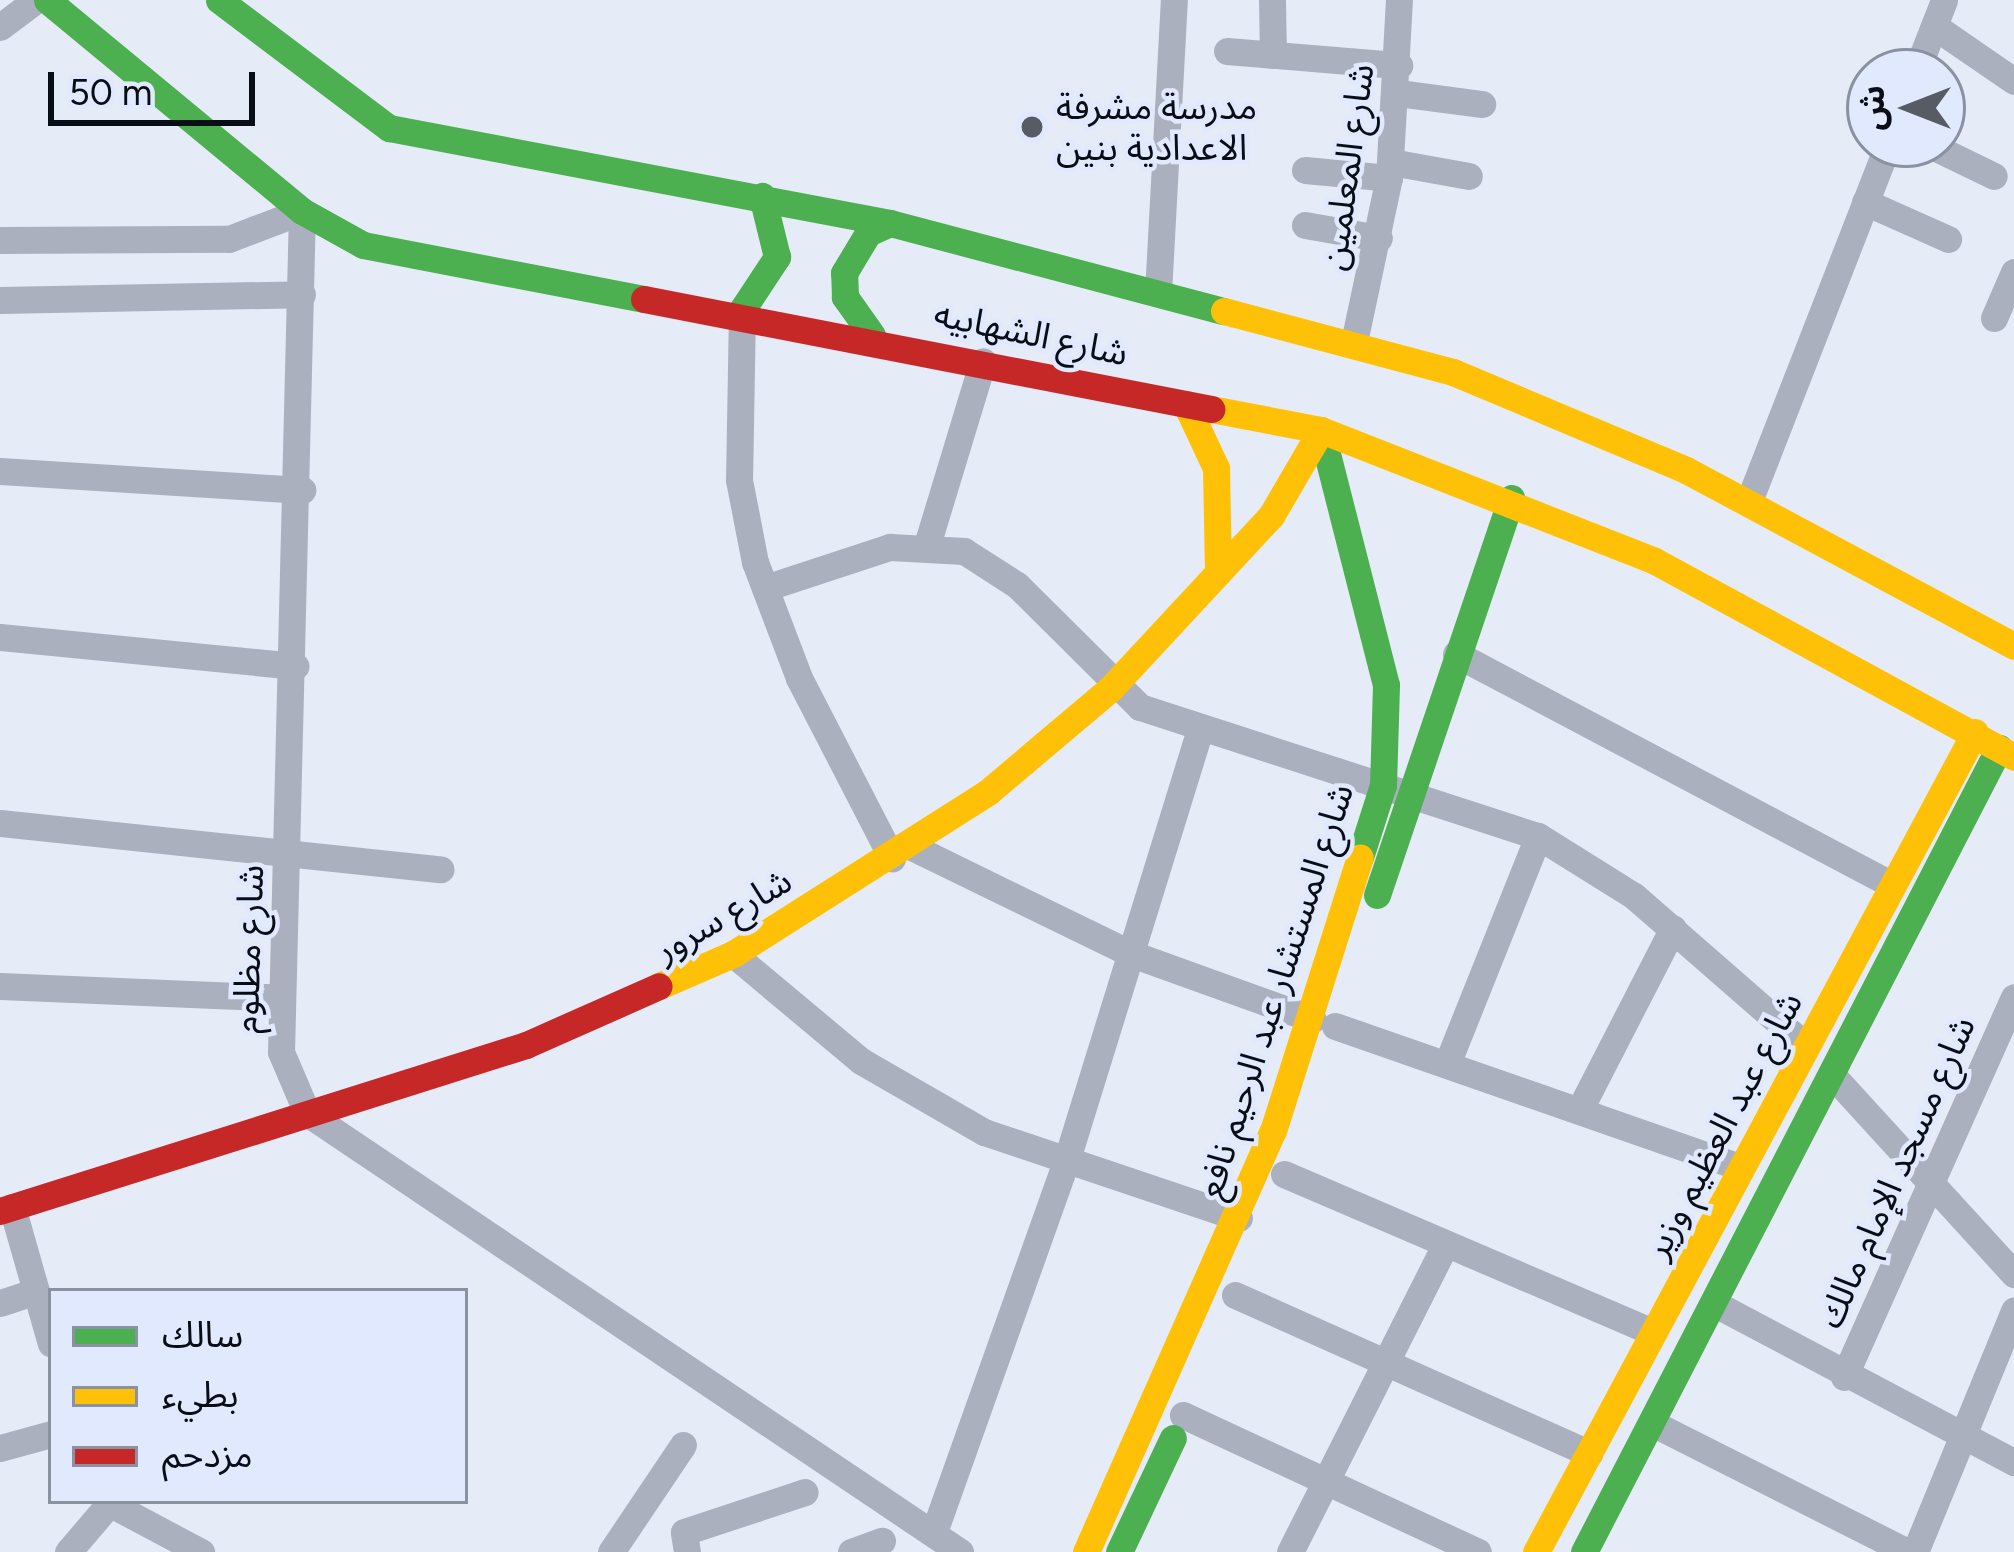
<!DOCTYPE html>
<html>
<head>
<meta charset="utf-8">
<style>
	body { margin:0 }
	#map { position:relative; width:2014px; height:1552px; overflow:hidden; background:#e6ecf7; font-family:Figtree,"Noto Sans Arabic",sans-serif }
	div>[style] { position:absolute }
	.street>* { height:27px; margin:-13.5px; padding:0 13.5px; transform-origin:13.5px; border-radius:13.5px; background:#aab0be }
	.fast>* { height:27px; margin:-13.5px; padding:0 13.5px; transform-origin:13.5px; border-radius:13.5px; background:#4caf50 }
	.slow>* { height:27px; margin:-13.5px; padding:0 13.5px; transform-origin:13.5px; border-radius:13.5px; background:#ffc107 }
	.jam>* { height:27px; margin:-13.5px; padding:0 13.5px; transform-origin:13.5px; border-radius:13.5px; background:#c62828 }
	.dots>* { width:33px; height:33px; translate:-50% -50%; box-sizing:border-box; border:6px solid #e0e9fd; border-radius:50% }
	span { translate:-50% -50%; white-space:nowrap; text-align:center; line-height:1.15; -webkit-text-stroke:9px #e0e9fd; paint-order:stroke }
	.poi-label { font-size:36px; color:#090d15 }
	.left { translate:0 -50%; text-align:left }
	.street-label { font-size:36px; color:#090d15 }
	.legend { position:absolute; left:48px; top:1288px; width:420px; height:216px; box-sizing:border-box; background:#e0e9fd; border:3px solid #8a91a0; margin:0; padding:15px 21px; list-style:none; font-size:36px; color:#090d15 }
	.legend li { display:flex; align-items:center; gap:24px; height:60px }
	.legend b { width:60px; border:3px solid #8a91a0 }
	.north { position:absolute; left:1846px; top:48px; width:120px; height:120px; box-sizing:border-box; background:#e0e9fd; border:3px solid #8a91a0; border-radius:50%; rotate:270deg; font-size:33px; font-weight:700; line-height:48px; text-align:center; color:#090d15 }
	.north::after { content:''; display:block; margin:auto; width:42px; height:54px; background:#565b64; clip-path:polygon(50% 0,100% 100%,50% 72%,0 100%) }
	.scale { position:absolute; left:48px; top:72px; width:207px; height:54px; box-sizing:border-box; border:6px solid #090d15; border-top:0; padding-left:15px; font-size:36px; line-height:42px; white-space:nowrap; color:#090d15; -webkit-text-stroke:9px #e0e9fd; paint-order:stroke }
</style>
</head>
<body>
<div id="map">
	<div class="street">
		<i style="left:1272px;top:0;width:55px;rotate:89deg"></i>
		<i style="left:1934px;top:26px;width:97px;rotate:34.5deg"></i>
		<i style="left:0;top:27px;width:45px;rotate:-36.9deg"></i>
		<i style="left:1227px;top:51px;width:173px;rotate:4.7deg"></i>
		<i style="left:1916px;top:72px;width:77px;rotate:-68.7deg"></i>
		<i style="left:1398px;top:93px;width:85px;rotate:7.5deg"></i>
		<i style="left:1928px;top:144px;width:73px;rotate:25.9deg"></i>
		<i style="left:1391px;top:162px;width:79px;rotate:10.2deg"></i>
		<i style="left:1305px;top:170px;width:84px;rotate:5.4deg"></i>
		<i style="left:1865px;top:202px;width:91px;rotate:24deg"></i>
		<i style="left:1305px;top:225px;width:75px;rotate:10deg"></i>
		<i style="left:0;top:240px;width:229px;rotate:-0.3deg"></i>
		<i style="left:229px;top:239px;width:78px;rotate:-21deg"></i>
		<i style="left:302px;top:211px;width:841px;rotate:91.43deg"></i>
		<i style="left:281px;top:1052px;width:66px;rotate:66.9deg"></i>
		<i style="left:307px;top:1113px;width:787px;rotate:33.91deg"></i>
		<i style="left:1158px;top:293px;width:293px;rotate:-86.9deg"></i>
		<i style="left:0;top:300px;width:302px;rotate:-1.1deg"></i>
		<i style="left:742px;top:310px;width:170px;rotate:91deg"></i>
		<i style="left:739px;top:480px;width:84px;rotate:79deg"></i>
		<i style="left:755px;top:562px;width:124px;rotate:69.2deg"></i>
		<i style="left:799px;top:678px;width:203px;rotate:62.7deg"></i>
		<i style="left:1994px;top:318px;width:50px;rotate:-66.5deg"></i>
		<i style="left:1354px;top:342px;width:168px;rotate:-78deg"></i>
		<i style="left:1389px;top:178px;width:178px;rotate:-86.8deg"></i>
		<i style="left:0;top:471px;width:303px;rotate:3.6deg"></i>
		<i style="left:1749px;top:501px;width:383px;rotate:-68.7deg"></i>
		<i style="left:927px;top:545px;width:192px;rotate:-73.1deg"></i>
		<i style="left:765px;top:588px;width:132px;rotate:-18.2deg"></i>
		<i style="left:890px;top:547px;width:74px;rotate:3.1deg"></i>
		<i style="left:964px;top:551px;width:63px;rotate:32.7deg"></i>
		<i style="left:1017px;top:585px;width:173px;rotate:44.8deg"></i>
		<i style="left:1140px;top:707px;width:418px;rotate:18deg"></i>
		<i style="left:1538px;top:836px;width:113px;rotate:32deg"></i>
		<i style="left:1634px;top:896px;width:228px;rotate:41.1deg"></i>
		<i style="left:0;top:637px;width:297px;rotate:5.6deg"></i>
		<i style="left:1456px;top:654px;width:493px;rotate:27.9deg"></i>
		<i style="left:0;top:823px;width:443px;rotate:6deg"></i>
		<i style="left:910px;top:846px;width:244px;rotate:26deg"></i>
		<i style="left:1129px;top:953px;width:195px;rotate:19.8deg"></i>
		<i style="left:733px;top:954px;width:167px;rotate:39.9deg"></i>
		<i style="left:861px;top:1061px;width:142px;rotate:30deg"></i>
		<i style="left:984px;top:1132px;width:269px;rotate:18.6deg"></i>
		<i style="left:0;top:986px;width:282px;rotate:2.4deg"></i>
		<i style="left:1335px;top:1026px;width:430px;rotate:19.2deg"></i>
		<i style="left:1449px;top:1059px;width:240px;rotate:-68.2deg"></i>
		<i style="left:1834px;top:1077px;width:267px;rotate:47.6deg"></i>
		<i style="left:1581px;top:1107px;width:201px;rotate:-62.8deg"></i>
		<i style="left:1284px;top:1174px;width:401px;rotate:23.2deg"></i>
		<i style="left:12px;top:1207px;width:142px;rotate:74.1deg"></i>
		<i style="left:1235px;top:1295px;width:388px;rotate:24.1deg"></i>
		<i style="left:0;top:1303px;width:38px;rotate:-18deg"></i>
		<i style="left:1719px;top:1306px;width:334px;rotate:27.9deg"></i>
		<i style="left:1844px;top:1377px;width:416px;rotate:-65.9deg"></i>
		<i style="left:1183px;top:1415px;width:325px;rotate:24.9deg"></i>
		<i style="left:1654px;top:1424px;width:284px;rotate:26.8deg"></i>
		<i style="left:0;top:1448px;width:53px;rotate:-15.4deg"></i>
		<i style="left:105px;top:1501px;width:109px;rotate:28deg"></i>
		<i style="left:934px;top:1532px;width:396px;rotate:-70.4deg"></i>
		<i style="left:1067px;top:1159px;width:450px;rotate:-72.8deg"></i>
		<i style="left:68px;top:1552px;width:63px;rotate:-49.5deg"></i>
		<i style="left:611px;top:1552px;width:129px;rotate:-56.1deg"></i>
		<i style="left:687px;top:1552px;width:20px;rotate:-99deg"></i>
		<i style="left:684px;top:1532px;width:127px;rotate:-18.3deg"></i>
		<i style="left:851px;top:1552px;width:33px;rotate:-20deg"></i>
		<i style="left:1290px;top:1552px;width:344px;rotate:-63.2deg"></i>
		<i style="left:1915px;top:1552px;width:261px;rotate:-67.7deg"></i>
	</div>
	<div class="fast">
		<i style="left:47px;top:0;width:331px;rotate:39.6deg"></i>
		<i style="left:302px;top:211px;width:70px;rotate:29.1deg"></i>
		<i style="left:363px;top:245px;width:286px;rotate:10.9deg"></i>
		<i style="left:219px;top:0;width:213px;rotate:37deg"></i>
		<i style="left:389px;top:128px;width:510px;rotate:10.74deg"></i>
		<i style="left:890px;top:223px;width:345px;rotate:14.8deg"></i>
		<i style="left:742px;top:310px;width:64px;rotate:-56.6deg"></i>
		<i style="left:777px;top:257px;width:63px;rotate:-103.8deg"></i>
		<i style="left:872px;top:335px;width:47px;rotate:-125.4deg"></i>
		<i style="left:845px;top:297px;width:24px;rotate:-92deg"></i>
		<i style="left:844px;top:273px;width:47px;rotate:-59deg"></i>
		<i style="left:868px;top:233px;width:24px;rotate:-24deg"></i>
		<i style="left:1321px;top:430px;width:263px;rotate:75.7deg"></i>
		<i style="left:1386px;top:685px;width:100px;rotate:91.7deg"></i>
		<i style="left:1383px;top:785px;width:76px;rotate:107.7deg"></i>
		<i style="left:1377px;top:895px;width:419px;rotate:-71.3deg"></i>
		<i style="left:1119px;top:1552px;width:126px;rotate:-64.7deg"></i>
		<i style="left:1584px;top:1552px;width:905px;rotate:-62.7deg"></i>
	</div>
	<div class="slow">
		<i style="left:1224px;top:311px;width:237px;rotate:14.9deg"></i>
		<i style="left:1453px;top:372px;width:253px;rotate:22.8deg"></i>
		<i style="left:1686px;top:470px;width:372px;rotate:28.2deg"></i>
		<i style="left:1186px;top:404px;width:71px;rotate:64.9deg"></i>
		<i style="left:1216px;top:468px;width:105px;rotate:88.9deg"></i>
		<i style="left:1211px;top:409px;width:112px;rotate:10.8deg"></i>
		<i style="left:1321px;top:430px;width:357px;rotate:21.4deg"></i>
		<i style="left:1653px;top:560px;width:411px;rotate:28.6deg"></i>
		<i style="left:659px;top:986px;width:81px;rotate:-23.4deg"></i>
		<i style="left:733px;top:954px;width:302px;rotate:-32.4deg"></i>
		<i style="left:988px;top:792px;width:161px;rotate:-40.2deg"></i>
		<i style="left:1111px;top:688px;width:235px;rotate:-47.1deg"></i>
		<i style="left:1271px;top:516px;width:99px;rotate:-59.8deg"></i>
		<i style="left:1086px;top:1552px;width:461px;rotate:-66.1deg"></i>
		<i style="left:1273px;top:1131px;width:287px;rotate:-72.4deg"></i>
		<i style="left:1536px;top:1552px;width:930px;rotate:-61.84deg"></i>
	</div>
	<div class="jam">
		<i style="left:644px;top:299px;width:578px;rotate:10.98deg"></i>
		<i style="left:0;top:1211px;width:552px;rotate:-17.52deg"></i>
		<i style="left:526px;top:1045px;width:145px;rotate:-23.9deg"></i>
	</div>
	<div class="dots">
		<i style="left:1032px;top:127px;background:#565b64"></i>
	</div>
	<div class="poi-label">
		<span class="left" style="left:1056px;top:127px">مدرسة مشرفة<br>الاعدادية بنين</span>
	</div>
	<div class="street-label">
		<span style="left:1347px;top:167px;rotate:-82deg">شارع المعلمين</span>
		<span style="left:1031px;top:333px;rotate:12deg">شارع الشهابيه</span>
		<span style="left:723px;top:915px;rotate:-30deg">شارع سرور</span>
		<span style="left:248px;top:949px;rotate:-88deg">شارع مظلوم</span>
		<span style="left:1275px;top:991px;rotate:-72deg">شارع المستشار عبد الرحيم نافع</span>
		<span style="left:1723px;top:1125px;rotate:-62deg">شارع عبد العظيم وزير</span>
		<span style="left:1896px;top:1172px;rotate:-66deg">شارع مسجد الإمام مالك</span>
	</div>
	<ul class="legend">
	<li><b style="height:15px;background:#4caf50"></b>سالك</li>
	<li><b style="height:15px;background:#ffc107"></b>بطيء</li>
	<li><b style="height:15px;background:#c62828"></b>مزدحم</li>
	</ul>
	<div class="north">ش</div>
	<div class="scale">50 m</div>
</div>
</body>
</html>
